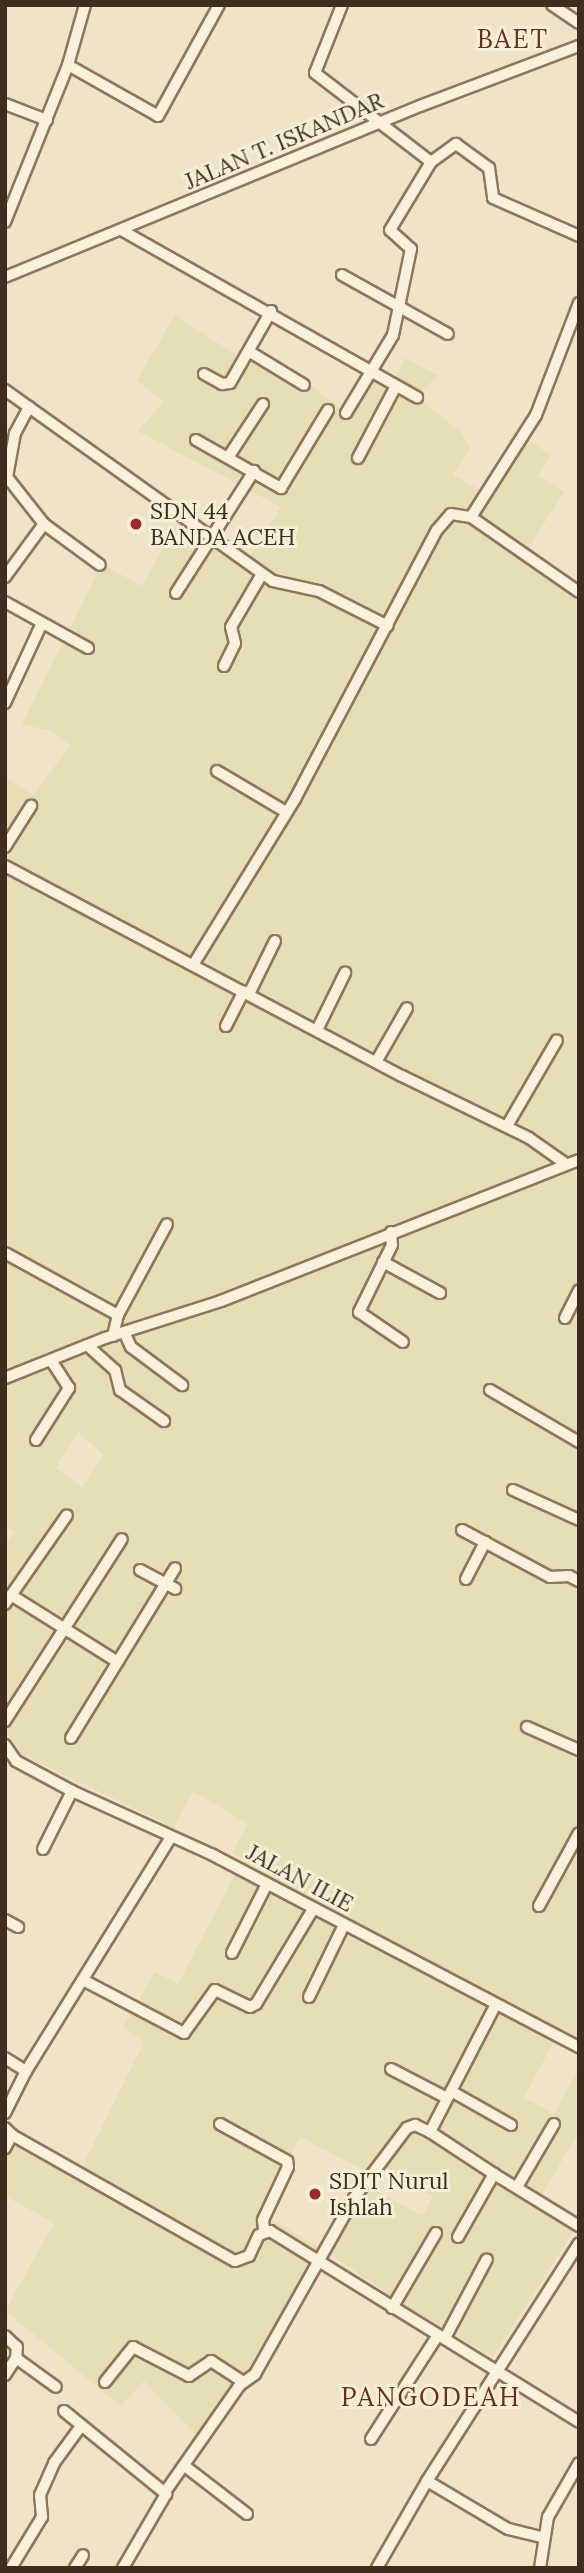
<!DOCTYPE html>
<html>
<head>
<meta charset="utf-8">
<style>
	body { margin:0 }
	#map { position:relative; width:584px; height:2573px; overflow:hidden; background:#f0e4c8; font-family:Lora,serif }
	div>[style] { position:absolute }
	.farmland>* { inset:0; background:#e6deb5 }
	.roads { filter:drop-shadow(2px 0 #8d765c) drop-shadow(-2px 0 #8d765c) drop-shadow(0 2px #8d765c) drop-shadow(0 -2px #8d765c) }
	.minor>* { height:10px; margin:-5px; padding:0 5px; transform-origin:5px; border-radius:5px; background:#faf1dc }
	.dots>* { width:19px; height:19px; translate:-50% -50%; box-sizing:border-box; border:4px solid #f7eed8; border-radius:50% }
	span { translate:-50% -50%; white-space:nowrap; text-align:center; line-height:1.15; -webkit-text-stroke:6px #f7eed8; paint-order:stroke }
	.street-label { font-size:23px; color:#3d2e20 }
	.poi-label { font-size:23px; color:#3d2e20 }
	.left { translate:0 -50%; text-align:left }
	.quarter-label { font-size:26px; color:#6b2e1e; letter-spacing:2px }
	.frame { position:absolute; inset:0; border:7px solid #3d2e20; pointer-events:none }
</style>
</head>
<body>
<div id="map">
	<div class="farmland">
		<i style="clip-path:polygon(evenodd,175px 315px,241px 358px,249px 361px,255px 354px,307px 382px,343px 410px,372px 371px,394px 381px,405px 358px,438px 376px,415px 396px,460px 431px,471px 447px,453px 475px,480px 490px,517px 433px,551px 455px,538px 475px,564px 492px,526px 552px,579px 585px,579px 2049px,556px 2038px,524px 2097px,554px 2114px,579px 2069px,579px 2132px,542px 2194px,579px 2217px,579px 2223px,493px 2357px,413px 2311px,324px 2250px,364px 2183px,422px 2216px,433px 2197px,377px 2162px,367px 2171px,300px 2137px,261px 2213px,318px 2247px,247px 2371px,198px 2437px,144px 2381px,121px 2406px,5px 2311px,54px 2223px,5px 2196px,5px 2155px,13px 2141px,81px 2169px,144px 2042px,123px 2027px,155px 1972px,178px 1984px,243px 1859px,232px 1853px,248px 1824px,193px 1791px,173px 1827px,23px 1755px,5px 1732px,5px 1545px,14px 1532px,5px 1526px,5px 777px,33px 795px,70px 746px,54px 732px,22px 724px,102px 564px,142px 586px,182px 514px,247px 562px,281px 507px,138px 431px,163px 402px,137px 380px,175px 315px,78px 1432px,103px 1455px,82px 1487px,56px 1468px,78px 1432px)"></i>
	</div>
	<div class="roads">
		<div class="minor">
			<i style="left:342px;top:5px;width:73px;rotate:111.7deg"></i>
			<i style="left:315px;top:73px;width:146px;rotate:37.5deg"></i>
			<i style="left:552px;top:5px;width:32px;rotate:34deg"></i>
			<i style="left:68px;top:65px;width:103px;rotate:29.5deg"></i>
			<i style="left:158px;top:116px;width:127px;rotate:-61.2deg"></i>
			<i style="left:5px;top:104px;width:45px;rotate:20.9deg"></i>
			<i style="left:5px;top:222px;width:169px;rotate:-68.1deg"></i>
			<i style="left:68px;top:65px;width:62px;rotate:-74.2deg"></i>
			<i style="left:123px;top:231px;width:338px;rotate:29.5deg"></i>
			<i style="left:342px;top:275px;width:121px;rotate:29.1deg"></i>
			<i style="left:5px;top:277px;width:449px;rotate:-22.4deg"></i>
			<i style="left:420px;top:106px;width:170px;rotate:-20.7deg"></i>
			<i style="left:579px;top:303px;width:120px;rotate:111deg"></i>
			<i style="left:536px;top:415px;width:121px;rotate:122.5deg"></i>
			<i style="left:471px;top:517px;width:131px;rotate:34.8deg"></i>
			<i style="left:250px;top:352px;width:63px;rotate:31.4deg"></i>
			<i style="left:204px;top:374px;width:21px;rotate:29deg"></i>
			<i style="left:222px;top:384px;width:8px;rotate:-7deg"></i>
			<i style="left:230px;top:383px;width:83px;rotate:-60.3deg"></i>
			<i style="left:5px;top:390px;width:329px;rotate:35.5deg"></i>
			<i style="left:273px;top:581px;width:47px;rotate:12.3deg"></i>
			<i style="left:319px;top:591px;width:77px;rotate:26.9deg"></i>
			<i style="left:29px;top:407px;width:30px;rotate:118deg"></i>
			<i style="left:15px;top:433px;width:45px;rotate:100.3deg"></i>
			<i style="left:7px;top:477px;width:60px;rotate:51.8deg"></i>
			<i style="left:44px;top:524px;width:69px;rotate:36.2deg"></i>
			<i style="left:346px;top:413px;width:91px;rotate:-58.9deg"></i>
			<i style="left:393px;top:335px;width:88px;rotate:-78.2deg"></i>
			<i style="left:411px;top:249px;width:28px;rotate:-138deg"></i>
			<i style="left:390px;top:230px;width:79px;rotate:-58.9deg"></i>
			<i style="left:431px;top:162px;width:31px;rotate:-36deg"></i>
			<i style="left:456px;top:144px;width:41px;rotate:36deg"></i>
			<i style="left:489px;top:168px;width:30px;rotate:82deg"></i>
			<i style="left:493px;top:198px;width:94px;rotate:23.8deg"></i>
			<i style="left:196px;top:440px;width:98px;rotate:29.5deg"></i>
			<i style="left:281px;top:488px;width:91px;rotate:-58.9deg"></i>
			<i style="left:229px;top:456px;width:62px;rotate:-56.8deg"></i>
			<i style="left:358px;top:458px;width:81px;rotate:-62.2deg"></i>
			<i style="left:5px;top:577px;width:66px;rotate:-53.7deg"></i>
			<i style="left:176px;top:593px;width:145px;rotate:-57.4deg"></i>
			<i style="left:5px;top:602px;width:95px;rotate:29deg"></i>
			<i style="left:224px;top:666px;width:25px;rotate:-64deg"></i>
			<i style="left:235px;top:643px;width:16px;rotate:-104deg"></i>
			<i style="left:231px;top:627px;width:61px;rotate:-59.7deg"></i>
			<i style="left:5px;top:703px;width:88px;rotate:-65.2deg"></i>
			<i style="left:217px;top:771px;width:80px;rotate:30.7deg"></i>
			<i style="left:5px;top:847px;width:49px;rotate:-57.6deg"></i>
			<i style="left:5px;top:866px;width:449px;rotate:27.9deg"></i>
			<i style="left:402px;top:1076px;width:141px;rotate:26deg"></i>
			<i style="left:529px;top:1138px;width:45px;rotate:35.1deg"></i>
			<i style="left:193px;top:965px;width:195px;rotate:-58.4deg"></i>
			<i style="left:295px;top:799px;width:304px;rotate:-62.2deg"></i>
			<i style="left:437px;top:530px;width:21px;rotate:-49deg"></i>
			<i style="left:451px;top:514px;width:20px;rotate:9deg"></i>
			<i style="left:249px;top:994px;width:59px;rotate:-63.9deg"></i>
			<i style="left:226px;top:1026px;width:39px;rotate:-63deg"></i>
			<i style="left:317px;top:1030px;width:64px;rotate:-63.8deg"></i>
			<i style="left:376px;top:1062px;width:62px;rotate:-60.1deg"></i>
			<i style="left:507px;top:1126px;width:99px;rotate:-59.8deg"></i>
			<i style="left:391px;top:1232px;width:13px;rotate:86deg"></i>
			<i style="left:392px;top:1245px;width:75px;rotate:116.2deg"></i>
			<i style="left:359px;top:1312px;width:53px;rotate:34.3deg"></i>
			<i style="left:5px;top:1253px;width:129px;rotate:28.8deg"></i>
			<i style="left:383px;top:1262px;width:65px;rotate:28.5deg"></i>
			<i style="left:565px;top:1318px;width:31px;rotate:-63deg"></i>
			<i style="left:124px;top:1332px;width:17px;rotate:65deg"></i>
			<i style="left:131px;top:1347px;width:64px;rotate:36.7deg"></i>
			<i style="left:113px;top:1336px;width:22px;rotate:-77deg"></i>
			<i style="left:118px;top:1315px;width:103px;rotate:-61.7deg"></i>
			<i style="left:87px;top:1345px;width:38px;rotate:42deg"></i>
			<i style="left:115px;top:1370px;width:21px;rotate:76deg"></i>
			<i style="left:120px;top:1390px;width:54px;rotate:35.2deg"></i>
			<i style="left:5px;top:1378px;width:108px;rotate:-21.8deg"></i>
			<i style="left:105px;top:1338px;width:122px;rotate:-17.7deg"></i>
			<i style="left:221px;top:1301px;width:385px;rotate:-21.5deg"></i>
			<i style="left:490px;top:1390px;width:103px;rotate:30.3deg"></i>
			<i style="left:36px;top:1440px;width:62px;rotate:-57.6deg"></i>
			<i style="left:69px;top:1388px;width:33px;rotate:-123deg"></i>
			<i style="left:513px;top:1490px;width:72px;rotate:24.4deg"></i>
			<i style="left:462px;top:1530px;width:100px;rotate:28.1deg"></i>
			<i style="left:550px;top:1577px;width:19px;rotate:-3deg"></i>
			<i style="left:569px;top:1576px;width:11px;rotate:27deg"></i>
			<i style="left:140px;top:1570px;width:40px;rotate:28deg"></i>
			<i style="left:466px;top:1579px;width:42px;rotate:-62.8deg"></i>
			<i style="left:11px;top:1595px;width:126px;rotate:32.1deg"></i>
			<i style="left:5px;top:1604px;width:108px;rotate:-55.1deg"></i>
			<i style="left:5px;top:1721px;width:216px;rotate:-57.3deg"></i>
			<i style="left:527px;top:1727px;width:57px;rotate:23.9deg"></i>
			<i style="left:71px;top:1738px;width:199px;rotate:-58.5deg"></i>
			<i style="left:5px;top:1745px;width:19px;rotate:55deg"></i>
			<i style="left:16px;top:1761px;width:64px;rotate:28.2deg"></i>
			<i style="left:72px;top:1791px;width:153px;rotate:24.4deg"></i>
			<i style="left:211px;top:1854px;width:416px;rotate:27.7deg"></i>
			<i style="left:43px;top:1849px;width:65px;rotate:-63.4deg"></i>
			<i style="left:539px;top:1906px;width:83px;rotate:-61.3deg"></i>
			<i style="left:5px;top:1920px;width:15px;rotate:28deg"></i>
			<i style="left:232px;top:1953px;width:77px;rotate:-63.1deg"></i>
			<i style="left:85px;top:1981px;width:112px;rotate:27.7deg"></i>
			<i style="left:184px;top:2033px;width:53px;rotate:-54.2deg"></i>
			<i style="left:215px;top:1990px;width:39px;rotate:26deg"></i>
			<i style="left:250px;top:2007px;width:7px;rotate:-27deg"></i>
			<i style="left:256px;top:2004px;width:111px;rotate:-59deg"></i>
			<i style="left:309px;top:1997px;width:80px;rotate:-64.1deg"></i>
			<i style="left:5px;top:2058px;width:25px;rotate:32deg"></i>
			<i style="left:391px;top:2069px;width:63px;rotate:27.4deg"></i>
			<i style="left:451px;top:2091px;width:69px;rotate:29.5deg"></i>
			<i style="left:5px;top:2113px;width:47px;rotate:-63.4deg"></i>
			<i style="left:26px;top:2071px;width:273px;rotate:-58.2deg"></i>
			<i style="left:220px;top:2124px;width:77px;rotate:28.9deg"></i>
			<i style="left:287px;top:2161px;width:6px;rotate:81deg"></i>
			<i style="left:288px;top:2167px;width:59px;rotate:115.3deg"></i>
			<i style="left:263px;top:2220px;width:10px;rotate:84deg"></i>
			<i style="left:5px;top:2128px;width:10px;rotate:45deg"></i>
			<i style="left:12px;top:2135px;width:15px;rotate:118deg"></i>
			<i style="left:12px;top:2135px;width:256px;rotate:29.5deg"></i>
			<i style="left:235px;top:2261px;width:15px;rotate:-20deg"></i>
			<i style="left:249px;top:2256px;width:23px;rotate:-65deg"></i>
			<i style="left:259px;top:2235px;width:12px;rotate:-20deg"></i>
			<i style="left:270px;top:2231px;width:363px;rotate:31.7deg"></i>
			<i style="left:494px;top:2174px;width:77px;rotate:-146.7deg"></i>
			<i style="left:430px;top:2132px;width:142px;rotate:-62.7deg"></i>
			<i style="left:517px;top:2187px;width:73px;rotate:-59.6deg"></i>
			<i style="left:458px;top:2237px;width:73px;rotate:-60.3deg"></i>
			<i style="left:494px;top:2174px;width:100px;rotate:31.5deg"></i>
			<i style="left:392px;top:2308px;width:87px;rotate:-59.6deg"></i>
			<i style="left:5px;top:2336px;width:16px;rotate:43deg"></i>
			<i style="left:17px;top:2347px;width:11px;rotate:95deg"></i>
			<i style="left:445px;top:2338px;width:89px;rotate:-62deg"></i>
			<i style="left:5px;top:2375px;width:20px;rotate:-57deg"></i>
			<i style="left:16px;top:2358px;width:49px;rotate:35.9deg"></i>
			<i style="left:105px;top:2382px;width:45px;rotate:-51.3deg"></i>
			<i style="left:133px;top:2347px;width:63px;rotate:27.4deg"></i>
			<i style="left:189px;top:2376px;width:27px;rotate:-34deg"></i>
			<i style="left:211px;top:2361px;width:38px;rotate:33deg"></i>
			<i style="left:64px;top:2411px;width:132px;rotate:39.1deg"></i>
			<i style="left:166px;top:2494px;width:86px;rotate:120.2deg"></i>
			<i style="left:371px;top:2439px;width:124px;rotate:-57.2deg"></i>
			<i style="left:186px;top:2467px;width:77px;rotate:37.6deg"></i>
			<i style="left:165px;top:2492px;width:131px;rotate:-55deg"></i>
			<i style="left:240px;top:2385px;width:19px;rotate:-36deg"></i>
			<i style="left:255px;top:2374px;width:202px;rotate:-60.6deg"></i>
			<i style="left:354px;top:2198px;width:88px;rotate:-52.9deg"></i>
			<i style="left:407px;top:2128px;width:9px;rotate:-21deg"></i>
			<i style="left:415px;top:2125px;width:17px;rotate:25deg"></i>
			<i style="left:541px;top:2537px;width:34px;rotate:-166deg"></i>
			<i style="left:508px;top:2529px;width:94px;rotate:-149.3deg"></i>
			<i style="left:427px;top:2481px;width:282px;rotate:-57.4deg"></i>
			<i style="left:11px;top:2568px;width:60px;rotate:-58.7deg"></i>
			<i style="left:42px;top:2517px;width:22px;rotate:-95deg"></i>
			<i style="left:40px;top:2495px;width:35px;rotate:-66deg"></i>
			<i style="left:54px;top:2463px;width:46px;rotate:-53.9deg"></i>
			<i style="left:75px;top:2568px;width:15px;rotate:-58deg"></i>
			<i style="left:377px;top:2568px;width:100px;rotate:-60.1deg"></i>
			<i style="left:540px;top:2568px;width:52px;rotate:-81.1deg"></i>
			<i style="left:548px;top:2517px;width:62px;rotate:-60.1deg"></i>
		</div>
	</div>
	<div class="dots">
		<i style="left:136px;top:524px;background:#9e2a2b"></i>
		<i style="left:315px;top:2194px;background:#9e2a2b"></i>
	</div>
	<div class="street-label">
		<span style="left:284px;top:141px;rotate:-23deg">JALAN T. ISKANDAR</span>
		<span style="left:300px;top:1878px;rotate:28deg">JALAN ILIE</span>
	</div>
	<div class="poi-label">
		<span class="left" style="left:150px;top:524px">SDN 44<br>BANDA ACEH</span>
		<span class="left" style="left:329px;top:2194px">SDIT Nurul<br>Ishlah</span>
	</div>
	<div class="quarter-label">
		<span style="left:513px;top:39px">BAET</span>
		<span style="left:431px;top:2397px">PANGODEAH</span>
	</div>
	<div class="frame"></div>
</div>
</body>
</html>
